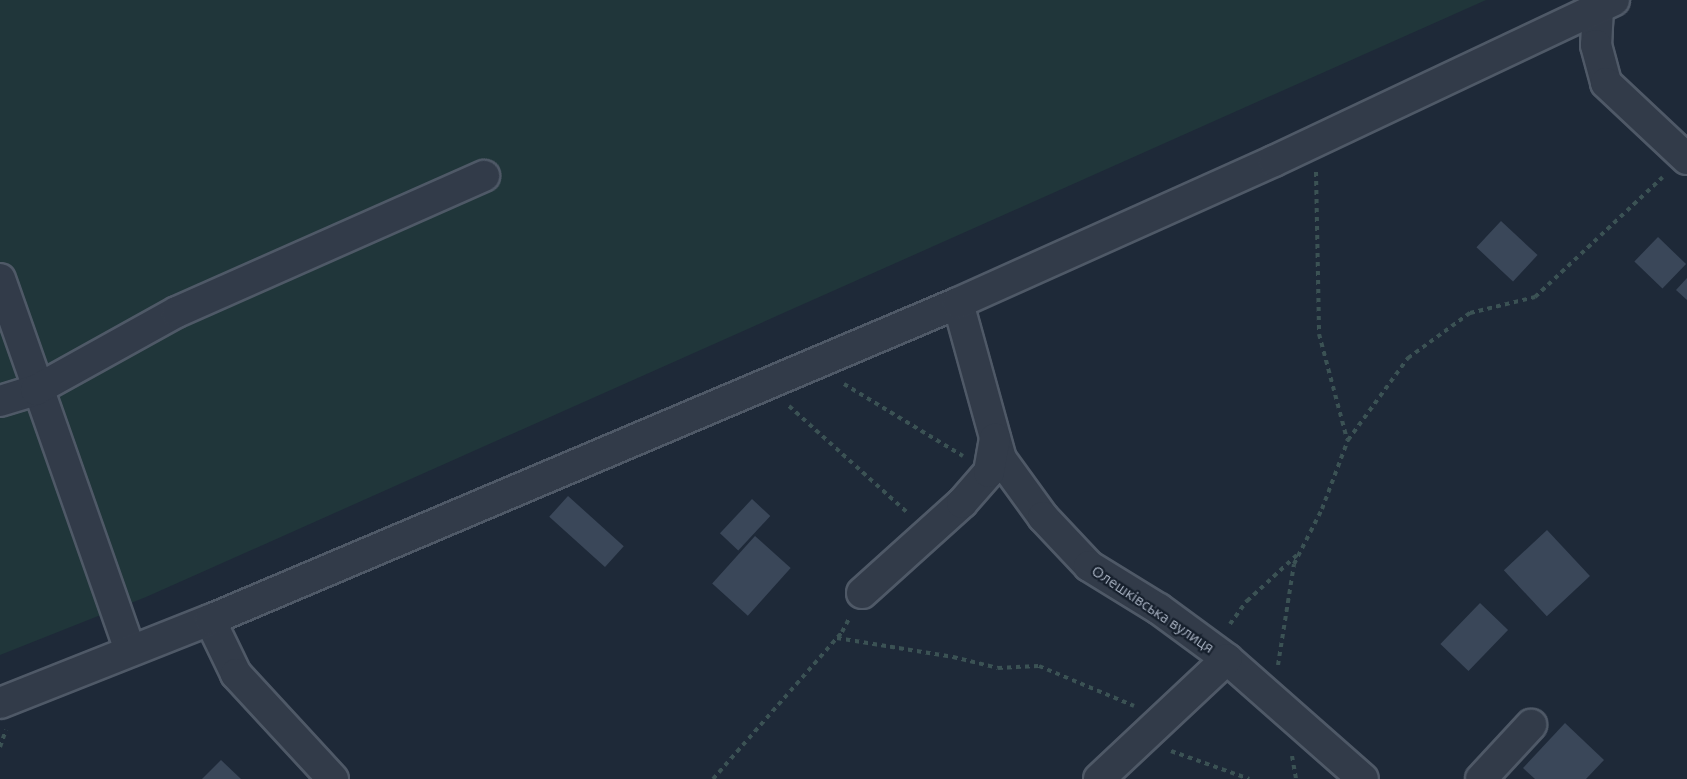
<!DOCTYPE html>
<html>
<head>
<meta charset="utf-8">
<style>
	body { margin:0 }
	#map { position:relative; width:1687px; height:779px; overflow:hidden; background:#1e2938; font-family:Ubuntu,sans-serif }
	div>[style] { position:absolute }
	.green>* { inset:0; background:#20363a }
	.building>* { inset:0; background:#3a4759; transform-origin:0 0 }
	.path>* { height:4px; margin-top:-2px; transform-origin:0; background:repeating-linear-gradient(90deg,#3b5254 0 4.5px,transparent 0 9px) }
	.roads { filter:drop-shadow(2px 0 #4f5967) drop-shadow(-2px 0 #4f5967) drop-shadow(0 2px #4f5967) drop-shadow(0 -2px #4f5967) }
	.minor>* { height:30px; margin:-15px; padding:0 15px; transform-origin:15px; border-radius:15px; background:#323b49 }
	span { translate:-50% -50%; white-space:nowrap; text-align:center; line-height:1.15; -webkit-text-stroke:4.5px #17202d; paint-order:stroke }
	.street-label { font-size:15px; color:#acb6c6 }
</style>
</head>
<body>
<div id="map">
	<div class="green">
		<i style="clip-path:polygon(0 0,1486px 0,146px 597px,0 655px)"></i>
	</div>
	<div class="building">
		<i style="left:1501px;top:221px;width:50px;height:36px;rotate:43deg"></i>
		<i style="left:1658px;top:237px;width:39px;height:34px;rotate:44deg"></i>
		<i style="clip-path:polygon(1687px 278px,1687px 300px,1676px 290px)"></i>
		<i style="left:568px;top:496px;width:75px;height:28px;rotate:42deg"></i>
		<i style="left:752px;top:499px;width:25px;height:47px;rotate:43deg"></i>
		<i style="left:1547px;top:530px;width:63px;height:59px;rotate:47deg"></i>
		<i style="left:755px;top:536px;width:48px;height:64px;rotate:42deg"></i>
		<i style="left:1480px;top:603px;width:39px;height:57px;rotate:44deg"></i>
		<i style="clip-path:polygon(1565px 723px,1604px 760px,1586px 779px,1535px 779px,1523px 768px)"></i>
		<i style="clip-path:polygon(221px 760px,241px 779px,202px 779px)"></i>
	</div>
	<div class="path">
		<i style="left:1316px;top:172px;width:162px;rotate:88.9deg"></i>
		<i style="left:1319px;top:334px;width:109px;rotate:75.1deg"></i>
		<i style="left:844px;top:384px;width:139px;rotate:31.2deg"></i>
		<i style="left:789px;top:406px;width:160px;rotate:42deg"></i>
		<i style="left:1230px;top:624px;width:29px;rotate:-54deg"></i>
		<i style="left:1247px;top:601px;width:69px;rotate:-42.7deg"></i>
		<i style="left:837px;top:638px;width:118px;rotate:9.3deg"></i>
		<i style="left:953px;top:657px;width:46px;rotate:13.7deg"></i>
		<i style="left:998px;top:668px;width:41px;rotate:-2.8deg"></i>
		<i style="left:1039px;top:666px;width:103px;rotate:22.8deg"></i>
		<i style="left:1278px;top:665px;width:102px;rotate:-81deg"></i>
		<i style="left:1294px;top:564px;width:62px;rotate:-63deg"></i>
		<i style="left:1322px;top:509px;width:74px;rotate:-69.4deg"></i>
		<i style="left:1348px;top:440px;width:102px;rotate:-53.8deg"></i>
		<i style="left:1408px;top:358px;width:77px;rotate:-36deg"></i>
		<i style="left:1470px;top:313px;width:67px;rotate:-13.8deg"></i>
		<i style="left:1535px;top:297px;width:175px;rotate:-43.2deg"></i>
		<i style="left:0;top:747px;width:18px;rotate:-71deg"></i>
		<i style="left:1171px;top:751px;width:83px;rotate:19.7deg"></i>
		<i style="left:1292px;top:756px;width:23px;rotate:80deg"></i>
		<i style="left:713px;top:779px;width:196px;rotate:-48.7deg"></i>
		<i style="left:842px;top:632px;width:17px;rotate:-62deg"></i>
	</div>
	<div class="roads">
		<div class="minor">
			<i style="left:1598px;top:8px;width:37px;rotate:93deg"></i>
			<i style="left:1596px;top:45px;width:39px;rotate:75deg"></i>
			<i style="left:1606px;top:83px;width:111px;rotate:43.2deg"></i>
			<i style="left:0;top:279px;width:393px;rotate:70.7deg"></i>
			<i style="left:958px;top:303px;width:162px;rotate:74.6deg"></i>
			<i style="left:1001px;top:459px;width:72px;rotate:54.1deg"></i>
			<i style="left:1043px;top:517px;width:67px;rotate:46.8deg"></i>
			<i style="left:1089px;top:566px;width:82px;rotate:31.6deg"></i>
			<i style="left:1159px;top:609px;width:84px;rotate:36.3deg"></i>
			<i style="left:1227px;top:659px;width:181px;rotate:41.4deg"></i>
			<i style="left:0;top:401px;width:38px;rotate:-17deg"></i>
			<i style="left:36px;top:390px;width:161px;rotate:-29deg"></i>
			<i style="left:177px;top:312px;width:336px;rotate:-23.9deg"></i>
			<i style="left:862px;top:593px;width:135px;rotate:-42deg"></i>
			<i style="left:962px;top:503px;width:41px;rotate:-48.9deg"></i>
			<i style="left:989px;top:472px;width:34px;rotate:-80deg"></i>
			<i style="left:210px;top:620px;width:60px;rotate:64.3deg"></i>
			<i style="left:236px;top:674px;width:143px;rotate:47.3deg"></i>
			<i style="left:0;top:703px;width:226px;rotate:-21.6deg"></i>
			<i style="left:210px;top:620px;width:812px;rotate:-22.97deg"></i>
			<i style="left:958px;top:303px;width:346px;rotate:-24.2deg"></i>
			<i style="left:1274px;top:161px;width:376px;rotate:-25.3deg"></i>
			<i style="left:1099px;top:779px;width:175px;rotate:-43.2deg"></i>
			<i style="left:1481px;top:779px;width:74px;rotate:-47.2deg"></i>
		</div>
	</div>
	<div class="street-label">
		<span style="left:1153px;top:609px;rotate:34deg">Олешківська вулиця</span>
	</div>
</div>
</body>
</html>
